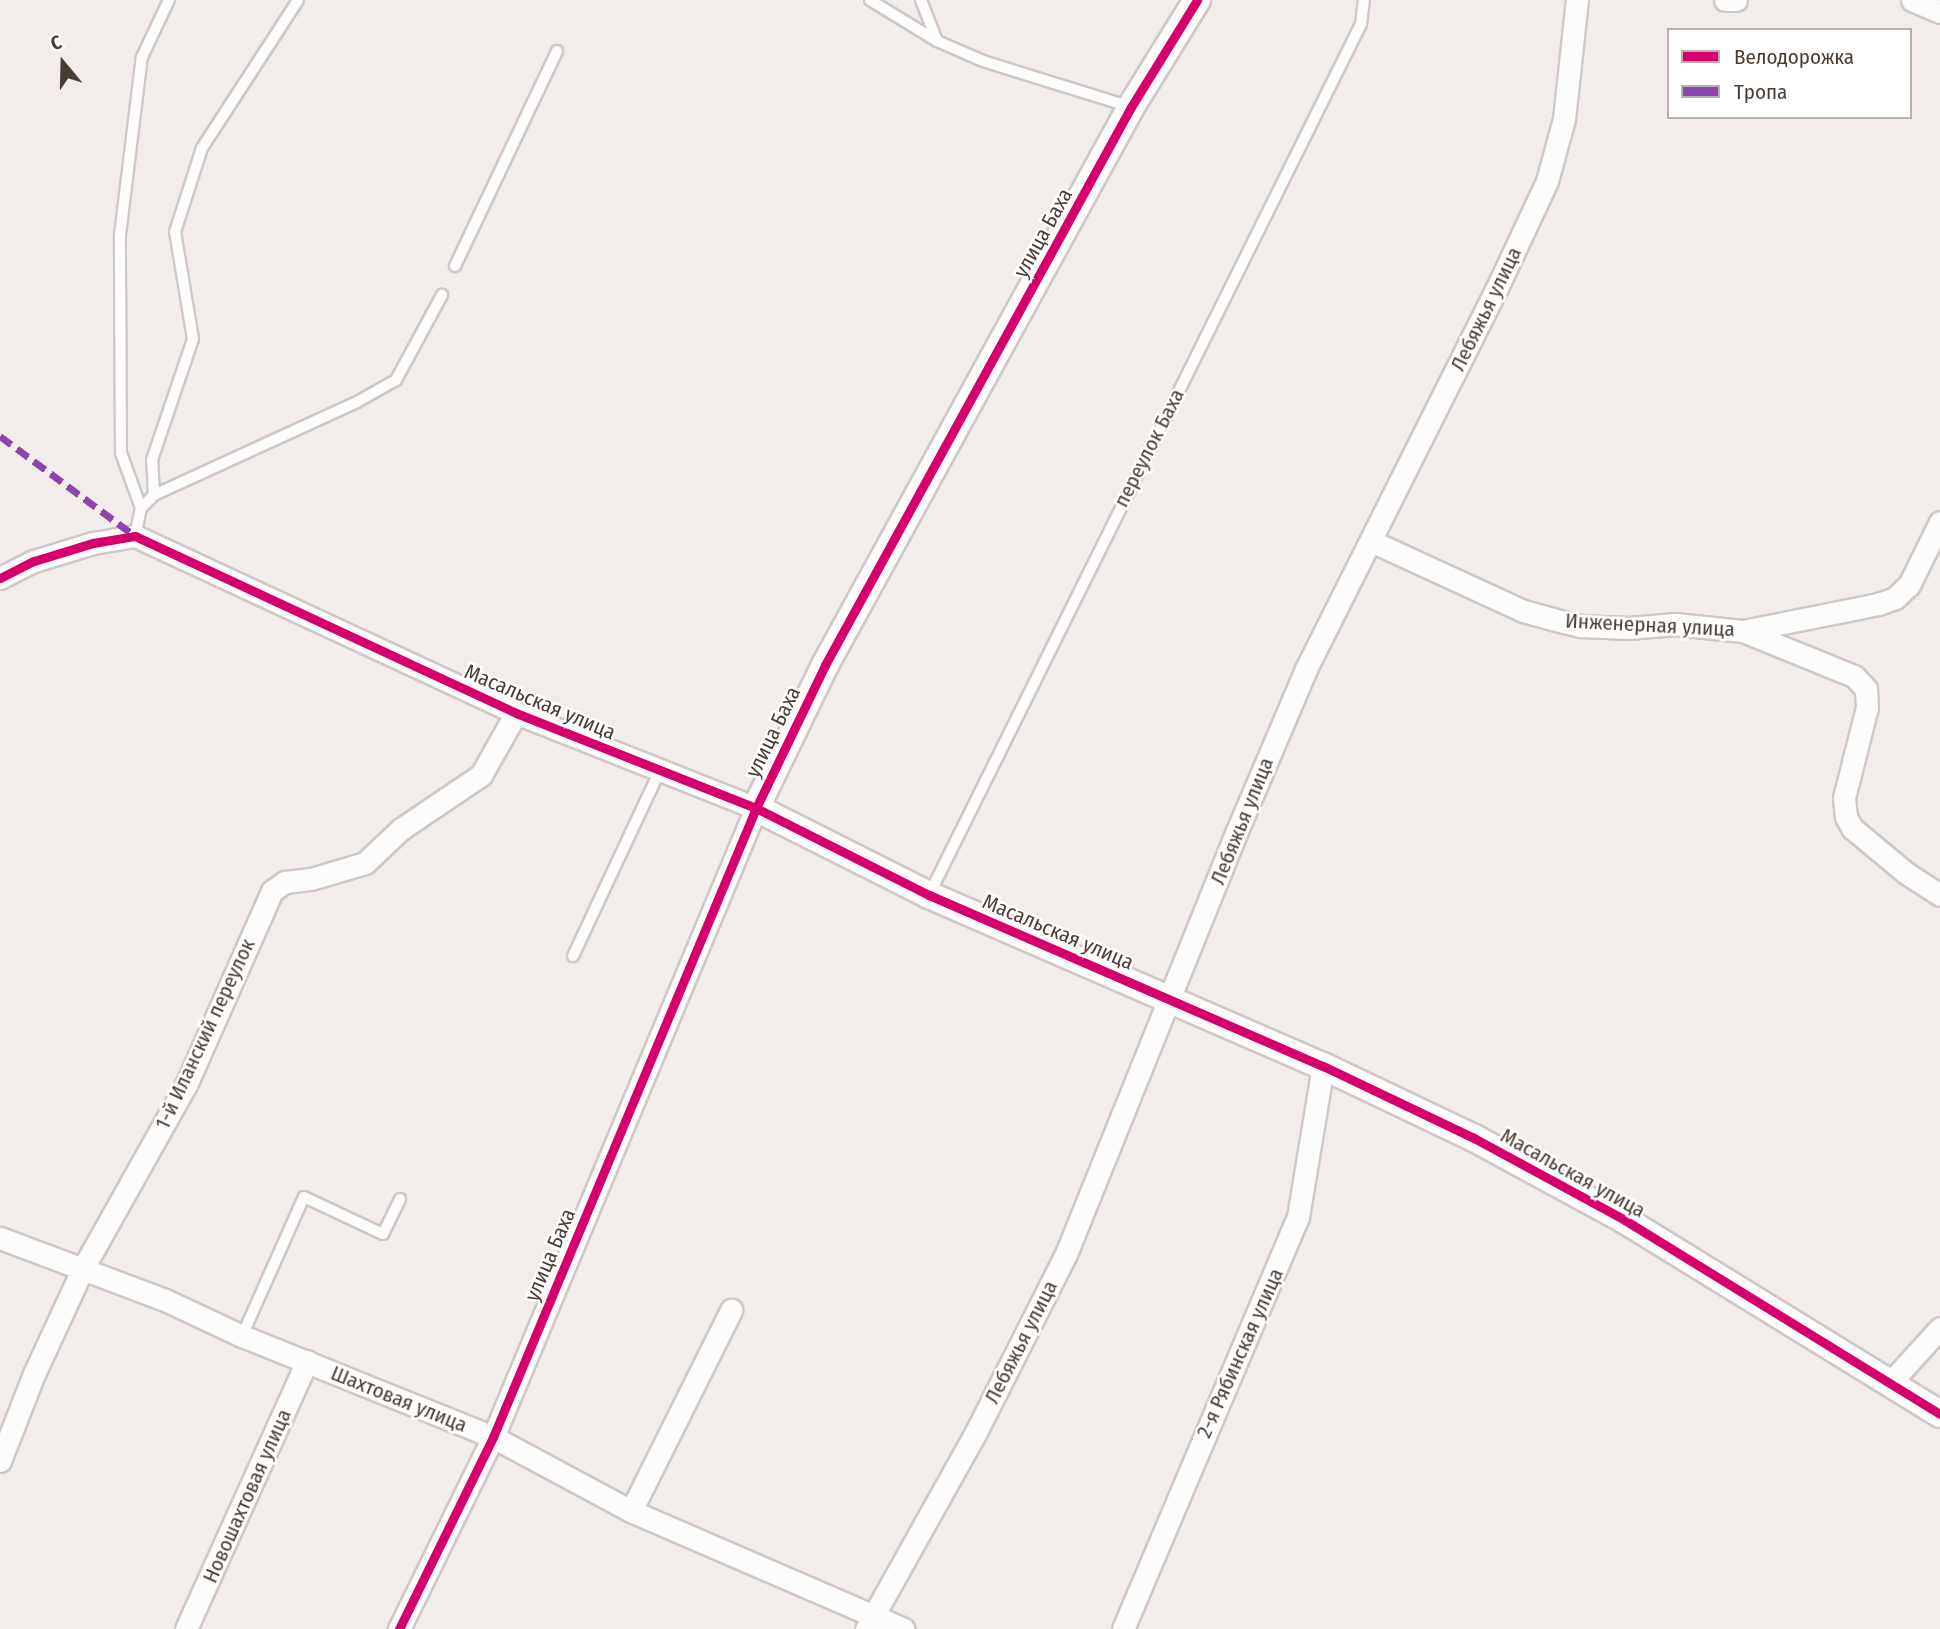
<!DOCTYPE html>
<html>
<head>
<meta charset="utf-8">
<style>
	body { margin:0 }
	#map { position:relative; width:1940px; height:1629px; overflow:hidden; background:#f2edea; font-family:"Fira Sans Condensed",sans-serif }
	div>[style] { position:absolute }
	.roads { filter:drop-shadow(2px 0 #cec9c5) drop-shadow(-2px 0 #cec9c5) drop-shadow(0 2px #cec9c5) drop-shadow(0 -2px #cec9c5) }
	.service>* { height:10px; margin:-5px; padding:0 5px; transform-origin:5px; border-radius:5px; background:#fdfcfc }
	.minor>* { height:21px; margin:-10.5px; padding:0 10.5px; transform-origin:10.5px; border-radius:10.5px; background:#fdfcfc }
	.tertiary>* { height:26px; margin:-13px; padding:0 13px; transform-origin:13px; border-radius:13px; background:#fdfcfc }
	.quiet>* { height:7px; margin-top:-3.5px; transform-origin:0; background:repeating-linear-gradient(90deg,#8e44ad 0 14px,transparent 0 21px) }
	.cycleway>* { height:9px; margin:-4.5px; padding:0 4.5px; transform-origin:4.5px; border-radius:4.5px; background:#d6006c }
	span { translate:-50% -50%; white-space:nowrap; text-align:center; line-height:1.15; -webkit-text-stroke:5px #fff; paint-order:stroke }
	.street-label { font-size:21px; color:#483d34 }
	.legend { position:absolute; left:1667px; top:28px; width:245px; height:91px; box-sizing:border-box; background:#fff; border:2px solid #b6b1ae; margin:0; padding:9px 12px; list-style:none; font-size:21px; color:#483d34 }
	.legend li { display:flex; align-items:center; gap:14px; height:35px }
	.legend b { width:35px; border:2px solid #b6b1ae }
	.north { position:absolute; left:28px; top:28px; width:70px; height:70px; -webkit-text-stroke:5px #fff; paint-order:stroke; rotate:341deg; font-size:19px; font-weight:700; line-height:28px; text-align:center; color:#483d34 }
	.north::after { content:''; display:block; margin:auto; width:24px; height:32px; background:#483d34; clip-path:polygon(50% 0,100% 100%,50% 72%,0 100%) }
</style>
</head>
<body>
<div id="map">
	<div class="roads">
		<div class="service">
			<i style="left:870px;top:0;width:79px;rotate:31.5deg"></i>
			<i style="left:937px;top:41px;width:50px;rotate:23.5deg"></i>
			<i style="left:983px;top:61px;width:155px;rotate:17.3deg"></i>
			<i style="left:921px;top:0;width:44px;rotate:68.7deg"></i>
			<i style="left:455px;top:266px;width:238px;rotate:-64.6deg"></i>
			<i style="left:154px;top:495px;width:35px;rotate:-93deg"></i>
			<i style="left:152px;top:460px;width:128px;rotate:-71.3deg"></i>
			<i style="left:193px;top:339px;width:109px;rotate:-99.5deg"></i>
			<i style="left:175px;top:232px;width:88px;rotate:-72.2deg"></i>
			<i style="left:202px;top:148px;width:176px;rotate:-57deg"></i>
			<i style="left:141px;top:508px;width:18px;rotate:-45deg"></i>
			<i style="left:154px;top:495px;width:223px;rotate:-24.6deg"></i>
			<i style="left:357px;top:402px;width:45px;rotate:-29.4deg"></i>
			<i style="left:396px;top:380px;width:97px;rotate:-61.6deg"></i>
			<i style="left:135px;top:536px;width:29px;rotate:-78deg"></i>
			<i style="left:141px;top:508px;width:59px;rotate:-110deg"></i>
			<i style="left:121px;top:453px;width:218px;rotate:-90.3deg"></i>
			<i style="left:120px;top:235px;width:179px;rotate:-83deg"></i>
			<i style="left:142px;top:57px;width:63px;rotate:-64.7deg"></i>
			<i style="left:930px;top:893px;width:970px;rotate:-63.62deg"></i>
			<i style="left:1361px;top:24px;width:24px;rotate:-83deg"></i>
			<i style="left:573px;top:956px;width:205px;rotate:-64.9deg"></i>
			<i style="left:242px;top:1336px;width:152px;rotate:-66deg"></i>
			<i style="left:304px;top:1197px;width:87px;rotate:25.1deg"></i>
			<i style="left:383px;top:1234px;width:39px;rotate:-64deg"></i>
		</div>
		<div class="minor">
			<i style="left:1725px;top:0;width:11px"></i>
			<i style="left:1912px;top:0;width:30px;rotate:23deg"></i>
			<i style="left:1371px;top:541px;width:167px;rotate:24.7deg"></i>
			<i style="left:1523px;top:611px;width:30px;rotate:15deg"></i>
			<i style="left:1552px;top:619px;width:30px;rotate:14deg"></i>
			<i style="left:1581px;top:626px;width:48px;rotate:2.4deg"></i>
			<i style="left:1629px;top:628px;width:46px;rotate:-5deg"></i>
			<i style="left:1675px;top:624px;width:68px;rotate:5.9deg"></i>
			<i style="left:1743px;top:631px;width:138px;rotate:-11.3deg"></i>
			<i style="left:1878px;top:604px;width:18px;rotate:-19deg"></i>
			<i style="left:1895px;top:598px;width:19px;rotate:-43deg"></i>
			<i style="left:1909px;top:585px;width:70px;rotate:-63.8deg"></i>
			<i style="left:0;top:578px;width:38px;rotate:-27deg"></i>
			<i style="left:34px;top:561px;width:62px;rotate:-17deg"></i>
			<i style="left:93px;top:543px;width:43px;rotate:-9.5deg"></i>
			<i style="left:135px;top:536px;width:420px;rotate:24.9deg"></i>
			<i style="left:516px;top:713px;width:258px;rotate:21.6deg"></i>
			<i style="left:756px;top:808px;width:682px;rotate:112.69deg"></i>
			<i style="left:493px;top:1437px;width:214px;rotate:116.1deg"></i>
			<i style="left:1743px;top:631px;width:120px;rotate:22.1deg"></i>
			<i style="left:1854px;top:676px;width:18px;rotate:47deg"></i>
			<i style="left:1866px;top:689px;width:18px;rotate:87deg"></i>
			<i style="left:1867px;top:707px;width:94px;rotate:104.2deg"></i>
			<i style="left:1844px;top:798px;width:19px;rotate:84deg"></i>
			<i style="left:1846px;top:817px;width:13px;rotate:61deg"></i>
			<i style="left:1852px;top:828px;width:70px;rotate:39.8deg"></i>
			<i style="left:1906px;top:873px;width:40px;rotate:32.9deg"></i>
			<i style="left:0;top:1238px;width:176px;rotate:20.6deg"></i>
			<i style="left:165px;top:1300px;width:85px;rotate:25.1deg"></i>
			<i style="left:242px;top:1336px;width:271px;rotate:21.9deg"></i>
			<i style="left:493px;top:1437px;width:157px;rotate:28.2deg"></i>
			<i style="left:631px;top:1511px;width:297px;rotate:23.4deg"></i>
			<i style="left:1890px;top:1383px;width:74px;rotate:-47.7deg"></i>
			<i style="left:0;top:1461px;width:93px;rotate:-68.7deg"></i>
			<i style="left:34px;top:1374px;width:115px;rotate:-65.2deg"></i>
			<i style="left:82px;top:1270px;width:212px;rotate:-60.7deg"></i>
			<i style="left:186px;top:1085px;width:212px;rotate:-66.1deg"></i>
			<i style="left:272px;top:891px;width:16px;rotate:-35deg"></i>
			<i style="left:285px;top:882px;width:26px;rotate:-7deg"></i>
			<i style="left:311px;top:879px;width:56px;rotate:-16.5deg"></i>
			<i style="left:365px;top:863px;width:50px;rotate:-43.4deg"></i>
			<i style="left:401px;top:829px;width:97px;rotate:-34deg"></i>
			<i style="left:481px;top:775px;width:71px;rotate:-60.6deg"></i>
			<i style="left:631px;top:1511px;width:225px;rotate:-63.5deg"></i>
			<i style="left:186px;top:1629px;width:294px;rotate:-65.7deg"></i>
			<i style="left:866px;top:1629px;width:226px;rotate:-60.8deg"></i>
			<i style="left:976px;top:1432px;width:199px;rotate:-63.2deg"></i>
			<i style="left:1066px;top:1254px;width:456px;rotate:-68deg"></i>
			<i style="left:1237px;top:831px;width:176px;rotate:-66.9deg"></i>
			<i style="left:1306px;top:669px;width:424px;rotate:-63.4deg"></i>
			<i style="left:1496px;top:290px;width:120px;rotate:-64.9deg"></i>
			<i style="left:1547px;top:181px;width:64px;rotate:-74.7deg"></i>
			<i style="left:1564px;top:119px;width:120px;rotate:-83.8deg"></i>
			<i style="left:1123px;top:1629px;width:448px;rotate:-67deg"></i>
			<i style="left:1298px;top:1217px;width:153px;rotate:-80.6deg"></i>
		</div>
		<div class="tertiary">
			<i style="left:1197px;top:0;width:126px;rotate:121.7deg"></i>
			<i style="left:1131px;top:107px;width:636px;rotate:118.74deg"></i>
			<i style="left:825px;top:665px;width:159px;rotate:115.8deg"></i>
			<i style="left:756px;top:808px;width:194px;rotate:26.7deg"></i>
			<i style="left:929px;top:895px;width:430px;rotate:23.5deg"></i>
			<i style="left:1323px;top:1066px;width:167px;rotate:25.5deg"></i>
			<i style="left:1474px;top:1138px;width:170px;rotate:28.5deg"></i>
			<i style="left:1623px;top:1219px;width:372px;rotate:31.6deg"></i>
		</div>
	</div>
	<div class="quiet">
		<i style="left:0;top:436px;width:168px;rotate:36.5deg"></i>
	</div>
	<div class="cycleway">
		<i style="left:0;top:578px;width:38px;rotate:-27deg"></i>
		<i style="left:34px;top:561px;width:62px;rotate:-17deg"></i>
		<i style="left:93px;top:543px;width:43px;rotate:-9.5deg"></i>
		<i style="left:135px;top:536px;width:420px;rotate:24.9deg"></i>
		<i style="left:516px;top:713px;width:258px;rotate:21.6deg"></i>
		<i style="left:756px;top:808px;width:194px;rotate:26.7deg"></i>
		<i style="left:929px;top:895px;width:430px;rotate:23.5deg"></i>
		<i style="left:1323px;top:1066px;width:167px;rotate:25.5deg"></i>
		<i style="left:1474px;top:1138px;width:170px;rotate:28.5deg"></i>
		<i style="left:1623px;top:1219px;width:372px;rotate:31.6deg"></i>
		<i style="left:399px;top:1629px;width:214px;rotate:-63.9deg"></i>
		<i style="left:493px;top:1437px;width:682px;rotate:-67.31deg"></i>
		<i style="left:756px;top:808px;width:159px;rotate:-64.2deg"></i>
		<i style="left:825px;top:665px;width:636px;rotate:-61.26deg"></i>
		<i style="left:1131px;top:107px;width:126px;rotate:-58.3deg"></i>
	</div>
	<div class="street-label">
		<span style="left:1043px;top:233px;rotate:-61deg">улица Баха</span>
		<span style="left:1486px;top:309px;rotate:-64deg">Лебяжья улица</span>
		<span style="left:1149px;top:448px;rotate:-63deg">переулок Баха</span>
		<span style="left:1650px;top:625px;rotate:3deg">Инженерная улица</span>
		<span style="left:540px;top:702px;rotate:23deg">Масальская улица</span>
		<span style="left:773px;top:732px;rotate:-64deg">улица Баха</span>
		<span style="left:1242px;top:821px;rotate:-68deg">Лебяжья улица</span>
		<span style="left:1058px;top:932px;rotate:23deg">Масальская улица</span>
		<span style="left:205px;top:1034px;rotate:-65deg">1-й Иланский переулок</span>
		<span style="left:1573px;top:1173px;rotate:29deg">Масальская улица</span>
		<span style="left:550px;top:1255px;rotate:-67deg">улица Баха</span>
		<span style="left:1021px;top:1342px;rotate:-63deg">Лебяжья улица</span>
		<span style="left:1240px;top:1353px;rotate:-66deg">2-я Рябинская улица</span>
		<span style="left:399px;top:1399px;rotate:22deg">Шахтовая улица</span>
		<span style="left:247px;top:1496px;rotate:-66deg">Новошахтовая улица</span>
	</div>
	<ul class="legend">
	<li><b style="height:9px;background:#d6006c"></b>Велодорожка</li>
	<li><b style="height:9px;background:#8e44ad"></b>Тропа</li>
	</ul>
	<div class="north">С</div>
</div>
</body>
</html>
